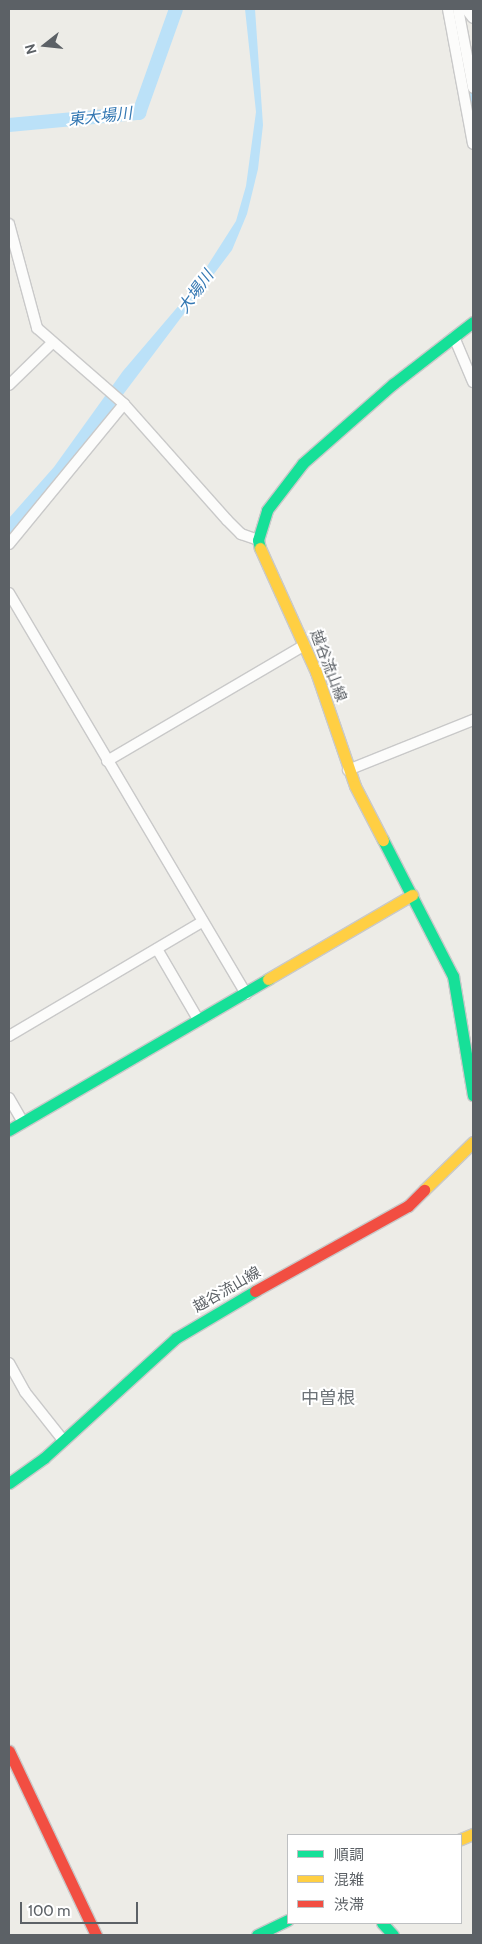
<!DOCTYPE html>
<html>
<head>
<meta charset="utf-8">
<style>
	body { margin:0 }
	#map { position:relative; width:482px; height:1944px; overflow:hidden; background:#edece7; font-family:Cabin,"Noto Sans JP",sans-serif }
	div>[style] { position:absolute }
	.water>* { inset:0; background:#bbe1f8 }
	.river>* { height:14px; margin:-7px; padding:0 7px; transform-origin:7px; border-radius:7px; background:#bbe1f8 }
	.roads { filter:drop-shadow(1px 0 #c9c9c9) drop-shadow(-1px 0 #c9c9c9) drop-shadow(0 1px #c9c9c9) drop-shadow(0 -1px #c9c9c9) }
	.street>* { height:10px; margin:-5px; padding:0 5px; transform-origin:5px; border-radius:5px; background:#fcfcfb }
	.fast>* { height:11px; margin:-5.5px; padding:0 5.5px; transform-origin:5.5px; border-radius:5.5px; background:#16e098 }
	.slow>* { height:11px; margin:-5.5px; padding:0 5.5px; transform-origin:5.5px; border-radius:5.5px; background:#ffcf43 }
	.jam>* { height:11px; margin:-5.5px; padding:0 5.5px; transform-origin:5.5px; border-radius:5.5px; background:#f24e42 }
	span { translate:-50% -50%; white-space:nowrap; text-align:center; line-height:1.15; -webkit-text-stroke:4px #fff; paint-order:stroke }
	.street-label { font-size:15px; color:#5c6166 }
	.water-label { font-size:16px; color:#3478b3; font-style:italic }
	.quarter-label { font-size:18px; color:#6d7378 }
	.frame { position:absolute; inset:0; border:10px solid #5c6166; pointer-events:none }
	.legend { position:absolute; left:287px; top:1834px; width:175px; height:90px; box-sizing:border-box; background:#fff; border:1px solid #bec0c2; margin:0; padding:6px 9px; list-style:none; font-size:15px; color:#5c6166 }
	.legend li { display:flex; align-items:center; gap:10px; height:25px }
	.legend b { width:25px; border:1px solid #bec0c2 }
	.north { position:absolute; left:20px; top:20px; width:50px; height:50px; -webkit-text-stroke:4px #fff; paint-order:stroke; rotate:254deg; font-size:14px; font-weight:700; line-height:20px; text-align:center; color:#5c6166 }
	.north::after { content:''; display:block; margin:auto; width:18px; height:22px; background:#5c6166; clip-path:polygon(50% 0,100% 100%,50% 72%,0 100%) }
	.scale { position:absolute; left:20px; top:1902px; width:118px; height:22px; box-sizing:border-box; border:2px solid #5c6166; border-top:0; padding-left:6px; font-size:15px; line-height:18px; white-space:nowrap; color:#5c6166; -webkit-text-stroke:4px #fff; paint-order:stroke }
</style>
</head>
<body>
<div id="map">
	<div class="water">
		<i style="clip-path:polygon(245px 9px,255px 9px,263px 125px,258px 169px,247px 214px,232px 250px,36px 510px,9px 539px,9px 518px,54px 467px,123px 371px,192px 290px,236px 221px,246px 186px,256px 112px)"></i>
	</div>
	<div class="river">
		<i style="left:465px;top:73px;width:42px;rotate:79deg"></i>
		<i style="left:9px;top:125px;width:131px;rotate:-5.3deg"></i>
		<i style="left:139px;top:113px;width:110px;rotate:-70.4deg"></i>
	</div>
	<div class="roads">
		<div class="street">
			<i style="left:448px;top:9px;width:137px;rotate:79.5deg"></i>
			<i style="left:458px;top:9px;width:80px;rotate:79.2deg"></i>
			<i style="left:466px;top:9px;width:11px;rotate:52deg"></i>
			<i style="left:9px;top:224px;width:108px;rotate:74.9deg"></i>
			<i style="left:37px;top:328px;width:116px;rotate:41.1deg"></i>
			<i style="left:124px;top:404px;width:155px;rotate:48.4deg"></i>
			<i style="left:227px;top:520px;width:20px;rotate:45deg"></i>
			<i style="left:241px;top:534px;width:18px;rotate:19deg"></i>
			<i style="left:454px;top:337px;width:49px;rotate:67.1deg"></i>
			<i style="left:9px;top:385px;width:60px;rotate:-44.3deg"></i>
			<i style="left:9px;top:544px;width:181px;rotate:-50.6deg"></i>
			<i style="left:9px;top:593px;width:466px;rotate:59.4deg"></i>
			<i style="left:107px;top:761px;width:229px;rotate:-30.4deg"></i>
			<i style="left:348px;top:770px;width:135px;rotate:-21.8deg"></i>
			<i style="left:157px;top:949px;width:83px;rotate:59.7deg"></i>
			<i style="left:9px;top:1036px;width:224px;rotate:-30.6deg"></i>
			<i style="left:9px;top:1098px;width:28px;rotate:60deg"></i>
			<i style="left:9px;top:1363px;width:33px;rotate:61deg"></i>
			<i style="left:25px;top:1392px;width:61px;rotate:51.6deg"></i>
		</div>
		<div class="fast">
			<i style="left:260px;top:548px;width:8px;rotate:-104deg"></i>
			<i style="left:258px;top:540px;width:31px;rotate:-73deg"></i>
			<i style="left:267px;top:510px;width:59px;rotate:-52.5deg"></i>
			<i style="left:303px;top:463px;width:120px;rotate:-41.3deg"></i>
			<i style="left:393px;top:384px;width:101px;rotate:-37.8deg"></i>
			<i style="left:383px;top:840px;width:153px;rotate:62.8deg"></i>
			<i style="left:453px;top:976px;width:121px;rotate:80.5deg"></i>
			<i style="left:9px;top:1130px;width:300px;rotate:-30.2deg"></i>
			<i style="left:9px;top:1483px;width:43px;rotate:-35.5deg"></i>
			<i style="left:44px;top:1458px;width:178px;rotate:-42.3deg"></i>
			<i style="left:176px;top:1338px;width:92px;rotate:-30.7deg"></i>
			<i style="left:382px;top:1923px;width:16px;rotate:47deg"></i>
			<i style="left:257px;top:1935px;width:34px;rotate:-26deg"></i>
		</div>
		<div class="slow">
			<i style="left:260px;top:548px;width:136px;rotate:65.7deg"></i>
			<i style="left:316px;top:672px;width:120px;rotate:71.1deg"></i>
			<i style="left:355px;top:786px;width:61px;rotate:62.6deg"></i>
			<i style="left:268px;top:979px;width:167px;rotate:-30.3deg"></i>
			<i style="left:424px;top:1190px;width:69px;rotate:-44.4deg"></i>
			<i style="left:461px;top:1839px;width:13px;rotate:-23deg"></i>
		</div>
		<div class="jam">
			<i style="left:255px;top:1291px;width:175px;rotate:-29.1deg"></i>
			<i style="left:408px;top:1206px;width:23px;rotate:-45deg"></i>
			<i style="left:9px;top:1751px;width:204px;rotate:64.7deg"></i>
		</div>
	</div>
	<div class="street-label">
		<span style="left:328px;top:666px;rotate:69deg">越谷流山線</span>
		<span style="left:227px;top:1290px;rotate:-30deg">越谷流山線</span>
	</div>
	<div class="water-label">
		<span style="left:100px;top:117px;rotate:-6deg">東大場川</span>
		<span style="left:196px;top:292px;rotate:-54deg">大場川</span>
	</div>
	<div class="quarter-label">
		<span style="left:328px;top:1398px">中曽根</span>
	</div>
	<div class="frame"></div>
	<ul class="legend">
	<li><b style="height:6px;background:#16e098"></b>順調</li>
	<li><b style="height:6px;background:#ffcf43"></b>混雑</li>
	<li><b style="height:6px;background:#f24e42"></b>渋滞</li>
	</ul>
	<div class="north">N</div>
	<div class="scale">100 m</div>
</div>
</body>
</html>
